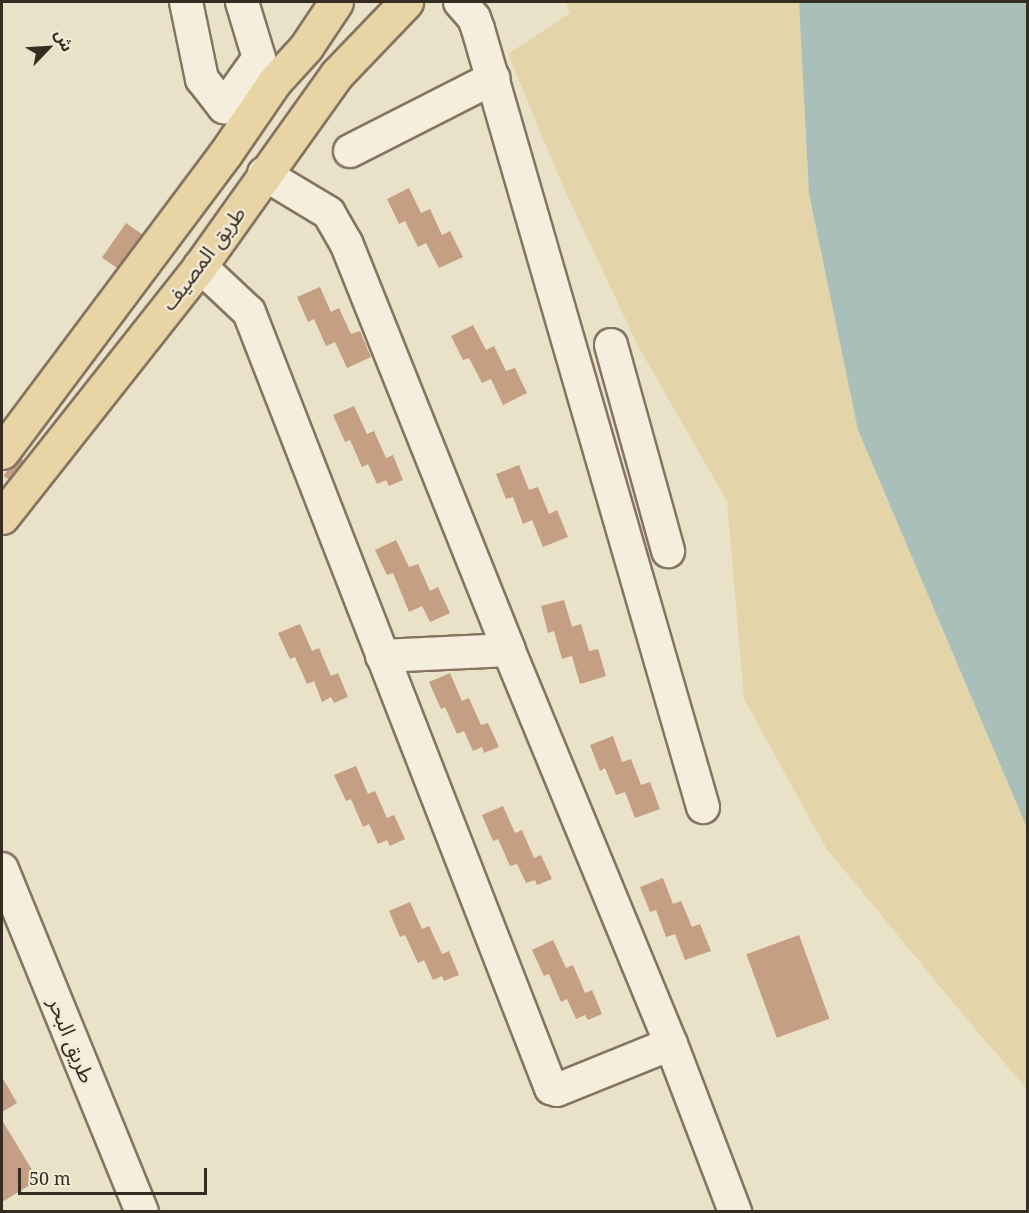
<!DOCTYPE html>
<html>
<head>
<meta charset="utf-8">
<style>
	body { margin:0 }
	#map { position:relative; width:1029px; height:1213px; overflow:hidden; background:#eae1c9; font-family:"Noto Serif","Noto Sans Arabic",serif }
	div>[style] { position:absolute }
	.sand>* { inset:0; background:#e3d4a9 }
	.water>* { inset:0; background:#a9bfb9 }
	.building>* { inset:0; background:#c59f83; transform-origin:0 0 }
	.roads { filter:drop-shadow(2px 0 #857460) drop-shadow(-2px 0 #857460) drop-shadow(0 2px #857460) drop-shadow(0 -2px #857460) }
	.minor>* { height:32px; margin:-16px; padding:0 16px; transform-origin:16px; border-radius:16px; background:#f6eedc }
	.major>* { height:33px; margin:-16.5px; padding:0 16.5px; transform-origin:16.5px; border-radius:16.5px; background:#e9d4a6 }
	span { translate:-50% -50%; white-space:nowrap; text-align:center; line-height:1.15; -webkit-text-stroke:4.5px #f2ebd8; paint-order:stroke }
	.street-label { font-size:21px; color:#372c21 }
	.frame { position:absolute; inset:0; border:3px solid #372c21; pointer-events:none }
	.north { position:absolute; left:18px; top:18px; width:60px; height:60px; -webkit-text-stroke:4px #f2ebd8; paint-order:stroke; rotate:65deg; font-size:16px; font-weight:700; line-height:24px; text-align:center; color:#372c21 }
	.north::after { content:''; display:block; margin:auto; width:21px; height:27px; background:#372c21; clip-path:polygon(50% 0,100% 100%,50% 72%,0 100%) }
	.scale { position:absolute; left:18px; top:1168px; width:189px; height:27px; box-sizing:border-box; border:3px solid #372c21; border-top:0; padding-left:8px; font-size:18px; line-height:21px; white-space:nowrap; color:#372c21; -webkit-text-stroke:4px #f2ebd8; paint-order:stroke }
</style>
</head>
<body>
<div id="map">
	<div class="sand">
		<i style="clip-path:polygon(566px 2px,799px 2px,809px 194px,858px 430px,1027px 828px,1027px 1089px,971px 1024px,826px 848px,744px 699px,727px 501px,638px 346px,562px 184px,508px 54px,570px 13px)"></i>
	</div>
	<div class="water">
		<i style="clip-path:polygon(799px 2px,1027px 2px,1027px 828px,858px 430px,809px 194px)"></i>
	</div>
	<div class="building">
		<i style="clip-path:polygon(409px 188px,421px 213px,430px 209px,442px 235px,450px 231px,463px 257px,439px 268px,426px 243px,418px 247px,405px 221px,399px 224px,387px 199px)"></i>
		<i style="left:126px;top:223px;width:24px;height:42px;rotate:35deg"></i>
		<i style="clip-path:polygon(320px 287px,331px 312px,339px 308px,351px 334px,360px 331px,371px 357px,347px 368px,335px 342px,326px 346px,314px 319px,308px 322px,297px 297px)"></i>
		<i style="clip-path:polygon(473px 325px,486px 350px,494px 346px,506px 371px,515px 368px,527px 393px,503px 405px,491px 379px,482px 383px,469px 358px,463px 360px,451px 336px)"></i>
		<i style="clip-path:polygon(354px 406px,367px 434px,374px 431px,386px 458px,393px 455px,403px 480px,389px 486px,386px 480px,377px 484px,368px 464px,362px 467px,350px 440px,345px 442px,333px 415px)"></i>
		<i style="left:17px;top:456px;width:27px;height:24px;rotate:34deg"></i>
		<i style="clip-path:polygon(519px 465px,529px 490px,538px 487px,549px 514px,557px 510px,568px 537px,543px 547px,532px 520px,523px 524px,513px 497px,506px 499px,496px 474px)"></i>
		<i style="clip-path:polygon(396px 540px,409px 567px,418px 564px,430px 591px,438px 587px,450px 613px,430px 622px,422px 606px,409px 612px,393px 573px,387px 575px,375px 550px)"></i>
		<i style="clip-path:polygon(564px 600px,572px 627px,581px 624px,589px 651px,598px 649px,606px 676px,580px 684px,572px 656px,562px 659px,554px 631px,548px 633px,541px 606px)"></i>
		<i style="clip-path:polygon(300px 624px,312px 651px,319px 648px,331px 676px,338px 673px,348px 697px,334px 703px,331px 697px,322px 702px,314px 681px,307px 684px,295px 657px,290px 659px,278px 633px)"></i>
		<i style="clip-path:polygon(450px 673px,462px 701px,469px 698px,481px 725px,488px 723px,499px 747px,484px 753px,482px 747px,473px 751px,464px 731px,457px 734px,445px 707px,441px 709px,429px 682px)"></i>
		<i style="clip-path:polygon(613px 736px,622px 762px,631px 759px,641px 785px,650px 782px,660px 809px,635px 818px,625px 792px,616px 795px,605px 768px,600px 771px,590px 745px)"></i>
		<i style="clip-path:polygon(356px 766px,368px 794px,375px 791px,387px 818px,394px 815px,405px 839px,390px 846px,387px 840px,378px 844px,369px 824px,363px 827px,351px 799px,346px 801px,334px 775px)"></i>
		<i style="clip-path:polygon(503px 806px,515px 833px,522px 830px,534px 858px,541px 855px,552px 879px,537px 885px,535px 880px,526px 883px,517px 864px,510px 866px,498px 839px,493px 841px,482px 815px)"></i>
		<i style="clip-path:polygon(663px 878px,673px 904px,681px 901px,692px 927px,700px 924px,711px 951px,685px 960px,675px 934px,666px 937px,656px 910px,650px 912px,640px 887px)"></i>
		<i style="clip-path:polygon(410px 902px,422px 929px,429px 926px,442px 954px,449px 951px,459px 975px,444px 981px,442px 976px,433px 980px,424px 960px,418px 963px,405px 935px,400px 937px,389px 911px)"></i>
		<i style="left:799px;top:935px;width:89px;height:56px;rotate:70deg"></i>
		<i style="clip-path:polygon(553px 940px,566px 968px,573px 965px,585px 993px,592px 990px,602px 1014px,588px 1020px,585px 1015px,576px 1019px,567px 999px,561px 1002px,549px 974px,544px 976px,532px 950px)"></i>
		<i style="clip-path:polygon(2px 1077px,17px 1103px,2px 1112px)"></i>
		<i style="clip-path:polygon(2px 1120px,38px 1180px,2px 1202px)"></i>
	</div>
	<div class="roads">
		<div class="minor">
			<i style="left:186px;top:2px;width:79px;rotate:78.3deg"></i>
			<i style="left:202px;top:79px;width:36px;rotate:52deg"></i>
			<i style="left:224px;top:107px;width:60px;rotate:-54.5deg"></i>
			<i style="left:259px;top:58px;width:59px;rotate:-106.9deg"></i>
			<i style="left:460px;top:2px;width:21px;rotate:49deg"></i>
			<i style="left:474px;top:18px;width:12px;rotate:70deg"></i>
			<i style="left:478px;top:29px;width:810px;rotate:73.87deg"></i>
			<i style="left:350px;top:151px;width:161px;rotate:-27deg"></i>
			<i style="left:200px;top:266px;width:67px;rotate:43.2deg"></i>
			<i style="left:249px;top:312px;width:833px;rotate:68.74deg"></i>
			<i style="left:551px;top:1088px;width:6px;rotate:18deg"></i>
			<i style="left:557px;top:1090px;width:123px;rotate:-22deg"></i>
			<i style="left:671px;top:1044px;width:426px;rotate:-112.4deg"></i>
			<i style="left:509px;top:650px;width:438px;rotate:-111.8deg"></i>
			<i style="left:346px;top:243px;width:34px;rotate:-120deg"></i>
			<i style="left:329px;top:213px;width:76px;rotate:-149deg"></i>
			<i style="left:611px;top:345px;width:214px;rotate:74.5deg"></i>
			<i style="left:382px;top:656px;width:127px;rotate:-2.7deg"></i>
			<i style="left:2px;top:869px;width:370px;rotate:67.8deg"></i>
			<i style="left:671px;top:1044px;width:180px;rotate:69.1deg"></i>
		</div>
		<div class="major">
			<i style="left:2px;top:452px;width:372px;rotate:-53.2deg"></i>
			<i style="left:225px;top:154px;width:88px;rotate:-55.6deg"></i>
			<i style="left:275px;top:81px;width:46px;rotate:-47.6deg"></i>
			<i style="left:306px;top:47px;width:54px;rotate:-56.3deg"></i>
			<i style="left:2px;top:517px;width:320px;rotate:-51.7deg"></i>
			<i style="left:200px;top:266px;width:236px;rotate:-54.5deg"></i>
			<i style="left:337px;top:74px;width:100px;rotate:-46.2deg"></i>
		</div>
	</div>
	<div class="street-label">
		<span style="left:203px;top:258px;rotate:-53deg">طريق المصيف</span>
		<span style="left:72px;top:1040px;rotate:68deg">طريق البحر</span>
	</div>
	<div class="frame"></div>
	<div class="north">ش</div>
	<div class="scale">50 m</div>
</div>
</body>
</html>
